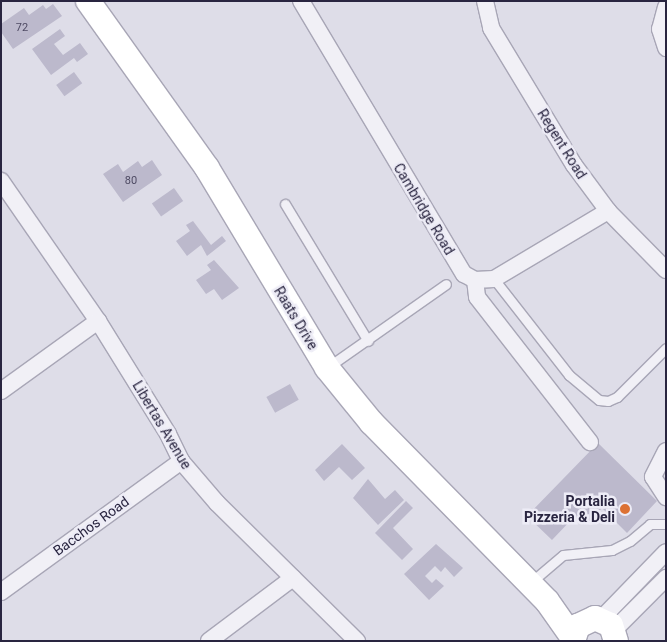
<!DOCTYPE html>
<html>
<head>
<meta charset="utf-8">
<style>
	body { margin:0 }
	#map { position:relative; width:667px; height:642px; overflow:hidden; background:#dedde8; font-family:Roboto,sans-serif }
	div>[style] { position:absolute }
	.building>* { inset:0; background:#bcb9cc; transform-origin:0 0 }
	.roads { filter:drop-shadow(1px 0 #a8a6b6) drop-shadow(-1px 0 #a8a6b6) drop-shadow(0 1px #a8a6b6) drop-shadow(0 -1px #a8a6b6) }
	.lane>* { height:9px; margin:-4.5px; padding:0 4.5px; transform-origin:4.5px; border-radius:4.5px; background:#f1f0f6 }
	.street>* { height:16px; margin:-8px; padding:0 8px; transform-origin:8px; border-radius:8px; background:#f1f0f6 }
	.secondary>* { height:24px; margin:-12px; padding:0 12px; transform-origin:12px; border-radius:12px; background:#fff }
	.dots>* { width:14px; height:14px; translate:-50% -50%; box-sizing:border-box; border:2px solid #edecf6; border-radius:50% }
	span { translate:-50% -50%; white-space:nowrap; text-align:center; line-height:1.15; -webkit-text-stroke:5px #edecf6; paint-order:stroke }
	.number-label { font-size:11px; color:#4e4a63 }
	.number-label span { -webkit-text-stroke-width:0 }
	.street-label { font-size:14px; color:#292540 }
	.poi-label { font-size:14px; color:#292540; font-weight:700 }
	.right { translate:-100% -50%; text-align:right }
	.frame { position:absolute; inset:0; border:2px solid #292540; pointer-events:none }
</style>
</head>
<body>
<div id="map">
	<div class="building">
		<i style="clip-path:polygon(53px 4px,62px 16px,13px 49px,1px 32px,1px 24px,24px 8px,29px 15px,43px 5px,46px 9px)"></i>
		<i style="clip-path:polygon(60px 29px,65px 36px,54px 44px,63px 55px,80px 43px,88px 54px,77px 62px,74px 58px,51px 75px,32px 49px)"></i>
		<i style="left:74px;top:72px;width:14px;height:22px;rotate:54deg"></i>
		<i style="clip-path:polygon(152px 160px,162px 175px,123px 202px,103px 174px,118px 164px,123px 172px,138px 161px,142px 167px)"></i>
		<i style="left:174px;top:188px;width:16px;height:27px;rotate:55deg"></i>
		<i style="clip-path:polygon(193px 221px,211px 245px,222px 236px,226px 241px,207px 256px,201px 245px,187px 256px,176px 241px,190px 231px,186px 225px)"></i>
		<i style="clip-path:polygon(214px 260px,239px 288px,222px 300px,214px 289px,206px 294px,196px 280px,211px 270px,207px 265px)"></i>
		<i style="left:290px;top:384px;width:18px;height:27px;rotate:61deg"></i>
		<i style="clip-path:polygon(598px 443px,657px 501px,627px 533px,602px 508px,587px 524px,573px 518px,552px 540px,527px 516px)"></i>
		<i style="clip-path:polygon(342px 444px,365px 468px,352px 480px,339px 467px,324px 481px,315px 470px)"></i>
		<i style="clip-path:polygon(368px 479px,385px 499px,395px 490px,404px 500px,378px 525px,353px 498px)"></i>
		<i style="clip-path:polygon(406px 501px,413px 508px,393px 528px,413px 549px,402px 560px,375px 533px)"></i>
		<i style="clip-path:polygon(436px 544px,463px 568px,454px 577px,445px 567px,441px 572px,435px 566px,425px 576px,432px 583px,436px 579px,444px 586px,429px 600px,404px 574px)"></i>
	</div>
	<div class="roads">
		<div class="lane">
			<i style="left:285px;top:204px;width:160px;rotate:58.8deg"></i>
			<i style="left:494px;top:279px;width:122px;rotate:52deg"></i>
			<i style="left:569px;top:375px;width:39px;rotate:40deg"></i>
			<i style="left:599px;top:400px;width:9px;rotate:6deg"></i>
			<i style="left:608px;top:401px;width:10px;rotate:-24deg"></i>
			<i style="left:617px;top:397px;width:69px;rotate:-45deg"></i>
			<i style="left:328px;top:367px;width:144px;rotate:-35.1deg"></i>
			<i style="left:530px;top:583px;width:43px;rotate:-40.3deg"></i>
			<i style="left:563px;top:555px;width:49px;rotate:-5.8deg"></i>
			<i style="left:612px;top:550px;width:20px;rotate:-27deg"></i>
			<i style="left:630px;top:541px;width:26px;rotate:-40deg"></i>
			<i style="left:650px;top:524px;width:16px"></i>
		</div>
		<div class="street">
			<i style="left:301px;top:1px;width:318px;rotate:59.2deg"></i>
			<i style="left:464px;top:274px;width:13px;rotate:29deg"></i>
			<i style="left:475px;top:280px;width:19px;rotate:-3deg"></i>
			<i style="left:494px;top:279px;width:133px;rotate:-30.8deg"></i>
			<i style="left:485px;top:1px;width:28px;rotate:77deg"></i>
			<i style="left:491px;top:28px;width:160px;rotate:58.8deg"></i>
			<i style="left:574px;top:165px;width:57px;rotate:53.5deg"></i>
			<i style="left:608px;top:211px;width:83px;rotate:45.5deg"></i>
			<i style="left:666px;top:7px;width:23px;rotate:105deg"></i>
			<i style="left:660px;top:29px;width:20px;rotate:72deg"></i>
			<i style="left:1px;top:181px;width:170px;rotate:55.3deg"></i>
			<i style="left:98px;top:321px;width:133px;rotate:58.2deg"></i>
			<i style="left:168px;top:434px;width:30px;rotate:64deg"></i>
			<i style="left:181px;top:461px;width:55px;rotate:49.4deg"></i>
			<i style="left:217px;top:503px;width:197px;rotate:44.6deg"></i>
			<i style="left:475px;top:280px;width:17px;rotate:83deg"></i>
			<i style="left:477px;top:297px;width:184px;rotate:52.1deg"></i>
			<i style="left:1px;top:391px;width:120px;rotate:-35.8deg"></i>
			<i style="left:666px;top:451px;width:29px;rotate:117deg"></i>
			<i style="left:653px;top:477px;width:24px;rotate:57deg"></i>
			<i style="left:1px;top:592px;width:223px;rotate:-36deg"></i>
			<i style="left:601px;top:619px;width:93px;rotate:-45.9deg"></i>
			<i style="left:614px;top:630px;width:74px;rotate:-45deg"></i>
			<i style="left:209px;top:641px;width:105px;rotate:-36.9deg"></i>
		</div>
		<div class="secondary">
			<i style="left:88px;top:1px;width:205px;rotate:54.5deg"></i>
			<i style="left:207px;top:168px;width:233px;rotate:59deg"></i>
			<i style="left:327px;top:368px;width:70px;rotate:50.8deg"></i>
			<i style="left:371px;top:422px;width:251px;rotate:45.5deg"></i>
			<i style="left:547px;top:601px;width:45px;rotate:54.9deg"></i>
			<i style="left:573px;top:641px;width:16px;rotate:-72deg"></i>
			<i style="left:578px;top:626px;width:19px;rotate:-25deg"></i>
			<i style="left:595px;top:618px;width:17px;rotate:24deg"></i>
			<i style="left:611px;top:625px;width:17px;rotate:73deg"></i>
		</div>
	</div>
	<div class="dots">
		<i style="left:625px;top:509px;background:#dc7133"></i>
	</div>
	<div class="number-label">
		<span style="left:22px;top:28px">72</span>
		<span style="left:131px;top:181px">80</span>
	</div>
	<div class="street-label">
		<span style="left:562px;top:144px;rotate:58deg">Regent Road</span>
		<span style="left:424px;top:209px;rotate:59deg">Cambridge Road</span>
		<span style="left:296px;top:318px;rotate:59deg">Raats Drive</span>
		<span style="left:162px;top:425px;rotate:59deg">Libertas Avenue</span>
		<span style="left:91px;top:526px;rotate:-36deg">Bacchos Road</span>
	</div>
	<div class="poi-label">
		<span class="right" style="left:615px;top:509px">Portalia<br>Pizzeria &amp; Deli</span>
	</div>
	<div class="frame"></div>
</div>
</body>
</html>
